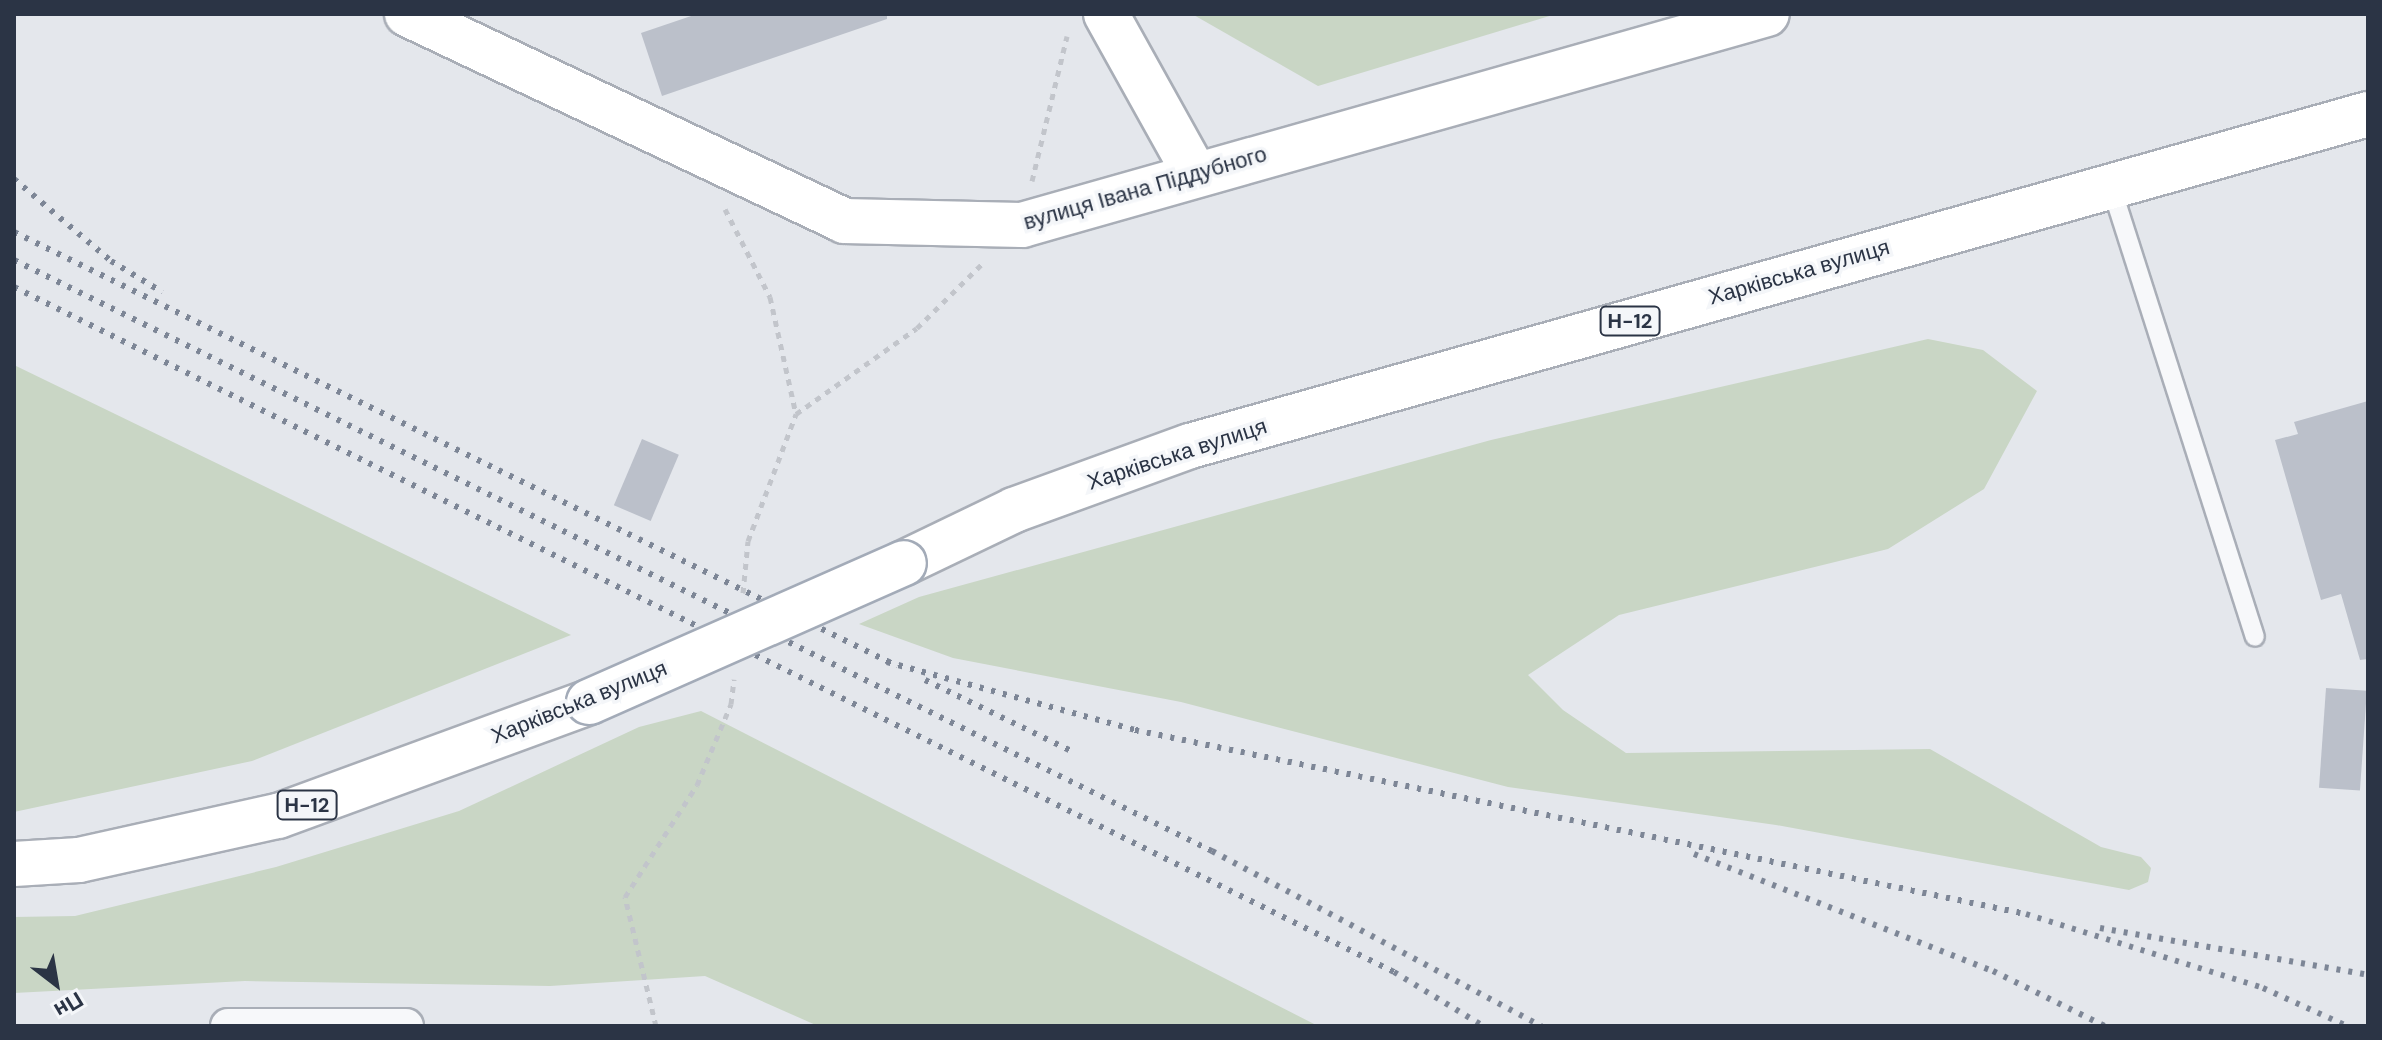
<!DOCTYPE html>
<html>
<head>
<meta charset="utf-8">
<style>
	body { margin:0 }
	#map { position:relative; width:2382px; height:1040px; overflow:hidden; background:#e4e7ec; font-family:"DM Sans",sans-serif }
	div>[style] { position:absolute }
	.green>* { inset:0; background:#c9d6c5 }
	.building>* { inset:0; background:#bbc0ca; transform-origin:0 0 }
	.path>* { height:5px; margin-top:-2.5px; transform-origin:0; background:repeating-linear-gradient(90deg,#c2c5cb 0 6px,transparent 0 12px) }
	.roads { filter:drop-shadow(2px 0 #a9aeb7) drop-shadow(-2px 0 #a9aeb7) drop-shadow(0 2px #a9aeb7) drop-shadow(0 -2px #a9aeb7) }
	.lane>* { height:18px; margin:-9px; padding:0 9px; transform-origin:9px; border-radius:9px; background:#f7f8fa }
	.street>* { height:34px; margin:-17px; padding:0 17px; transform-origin:17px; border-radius:17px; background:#f7f8fa }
	.secondary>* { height:44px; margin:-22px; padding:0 22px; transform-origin:22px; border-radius:22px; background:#fff }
	.primary>* { height:44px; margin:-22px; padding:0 22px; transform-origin:22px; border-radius:22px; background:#fff }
	.rail>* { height:6px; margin-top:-3px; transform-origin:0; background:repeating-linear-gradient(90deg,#7d8696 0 4px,transparent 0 12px) }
	.bridges { filter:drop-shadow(2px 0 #a3abb8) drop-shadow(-2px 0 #a3abb8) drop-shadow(0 2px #a3abb8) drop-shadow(0 -2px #a3abb8) }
	.primary-bridge>* { height:44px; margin:-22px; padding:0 22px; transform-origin:22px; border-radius:22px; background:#fff }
	span { translate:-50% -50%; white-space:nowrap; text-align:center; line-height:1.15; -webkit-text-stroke:7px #f4f6f9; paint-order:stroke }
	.shield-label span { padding:2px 6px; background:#f4f6f9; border:2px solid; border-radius:6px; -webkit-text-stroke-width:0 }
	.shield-label { font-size:20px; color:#2b3445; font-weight:700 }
	.street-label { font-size:22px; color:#2b3445 }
	.frame { position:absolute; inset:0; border:16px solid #2b3445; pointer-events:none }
	.north { position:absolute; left:16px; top:944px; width:80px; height:80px; -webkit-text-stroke:6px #f4f6f9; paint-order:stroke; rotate:149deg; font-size:22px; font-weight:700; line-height:32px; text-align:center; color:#2b3445 }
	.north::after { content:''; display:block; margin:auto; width:28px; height:36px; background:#2b3445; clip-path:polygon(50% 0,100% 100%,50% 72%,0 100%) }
</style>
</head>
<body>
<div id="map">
	<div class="green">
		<i style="clip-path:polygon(1192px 14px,1556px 14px,1318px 86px)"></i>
		<i style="clip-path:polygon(1928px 339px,1983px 350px,2037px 391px,1984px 489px,1888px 549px,1619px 615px,1528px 675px,1563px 710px,1626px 753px,1930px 749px,2101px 847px,2141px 857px,2151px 868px,2148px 882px,2129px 890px,1776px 825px,1508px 787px,1181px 702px,953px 658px,859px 624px,919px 597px,1491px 440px)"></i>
		<i style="clip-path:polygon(14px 365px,571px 635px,252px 761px,14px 812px)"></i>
		<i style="clip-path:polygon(701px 711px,1318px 1026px,818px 1026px,705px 976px,550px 986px,245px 981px,14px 993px,14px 917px,75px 916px,276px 867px,459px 811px,639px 727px)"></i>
	</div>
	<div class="building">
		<i style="clip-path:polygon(697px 14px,887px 14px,887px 19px,662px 96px,641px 33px)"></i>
		<i style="clip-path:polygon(2368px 401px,2368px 659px,2360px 660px,2341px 594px,2321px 600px,2275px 440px,2298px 434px,2294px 422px)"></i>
		<i style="left:642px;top:439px;width:40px;height:72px;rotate:23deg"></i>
		<i style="left:2326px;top:688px;width:41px;height:100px;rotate:4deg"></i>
	</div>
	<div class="path">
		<i style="left:1032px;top:181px;width:149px;rotate:-76.4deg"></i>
		<i style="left:725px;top:209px;width:99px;rotate:62.9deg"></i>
		<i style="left:770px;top:297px;width:120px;rotate:77.5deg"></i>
		<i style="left:743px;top:593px;width:52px;rotate:-84.5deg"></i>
		<i style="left:748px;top:541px;width:136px;rotate:-69.3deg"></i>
		<i style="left:796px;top:414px;width:148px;rotate:-35.4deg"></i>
		<i style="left:917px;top:328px;width:94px;rotate:-44.6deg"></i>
		<i style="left:656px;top:1026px;width:133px;rotate:-103.5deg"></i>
		<i style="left:625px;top:897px;width:133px;rotate:-57.3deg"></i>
		<i style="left:697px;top:785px;width:88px;rotate:-67.2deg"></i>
		<i style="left:731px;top:704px;width:25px;rotate:-83deg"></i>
	</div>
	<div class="roads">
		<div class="lane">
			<i style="left:2111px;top:186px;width:473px;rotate:72.3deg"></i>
		</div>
		<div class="street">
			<i style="left:228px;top:1026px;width:178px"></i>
		</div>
		<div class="secondary">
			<i style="left:407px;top:14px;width:484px;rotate:25.3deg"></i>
			<i style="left:844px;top:221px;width:178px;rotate:1.3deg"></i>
			<i style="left:1022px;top:225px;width:774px;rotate:-15.81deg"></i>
			<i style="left:1106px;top:14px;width:183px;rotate:60.9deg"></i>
		</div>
		<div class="primary">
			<i style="left:904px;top:563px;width:122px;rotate:-25.7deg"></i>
			<i style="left:1014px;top:510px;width:187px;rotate:-20deg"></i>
			<i style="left:1190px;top:446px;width:1224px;rotate:-15.74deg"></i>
			<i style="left:14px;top:864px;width:65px;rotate:-3.5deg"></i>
			<i style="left:79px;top:860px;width:204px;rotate:-12.5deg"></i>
			<i style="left:278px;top:816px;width:331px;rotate:-20.1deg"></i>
		</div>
	</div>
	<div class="rail">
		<i style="left:14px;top:179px;width:127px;rotate:40.2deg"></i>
		<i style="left:111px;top:261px;width:60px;rotate:31.3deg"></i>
		<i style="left:14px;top:232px;width:984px;rotate:26.17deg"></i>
		<i style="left:14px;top:260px;width:1336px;rotate:26.26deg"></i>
		<i style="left:1212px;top:851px;width:373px;rotate:28deg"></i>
		<i style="left:14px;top:287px;width:1541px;rotate:26.4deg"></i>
		<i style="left:1394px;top:972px;width:104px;rotate:31.2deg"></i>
		<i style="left:887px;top:662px;width:257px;rotate:15.3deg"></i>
		<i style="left:1135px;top:730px;width:910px;rotate:11.67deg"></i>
		<i style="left:2026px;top:914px;width:248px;rotate:17.3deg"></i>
		<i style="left:2263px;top:988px;width:92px;rotate:24.3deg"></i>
		<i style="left:925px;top:680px;width:162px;rotate:25.9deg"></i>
		<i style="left:1694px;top:854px;width:321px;rotate:21.4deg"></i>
		<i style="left:1993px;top:971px;width:125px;rotate:26.2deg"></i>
		<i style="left:2100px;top:928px;width:272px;rotate:9.9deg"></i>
	</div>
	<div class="bridges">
		<div class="primary-bridge">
			<i style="left:589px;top:702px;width:344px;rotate:-23.8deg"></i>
		</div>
	</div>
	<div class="shield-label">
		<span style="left:1630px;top:321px">Н-12</span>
		<span style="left:307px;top:805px">Н-12</span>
	</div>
	<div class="street-label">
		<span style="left:1145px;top:188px;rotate:-16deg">вулиця Івана Піддубного</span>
		<span style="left:1799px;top:272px;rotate:-16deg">Харківська вулиця</span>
		<span style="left:1177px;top:454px;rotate:-18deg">Харківська вулиця</span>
		<span style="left:579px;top:702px;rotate:-22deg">Харківська вулиця</span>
	</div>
	<div class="frame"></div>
	<div class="north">Пн</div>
</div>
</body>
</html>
